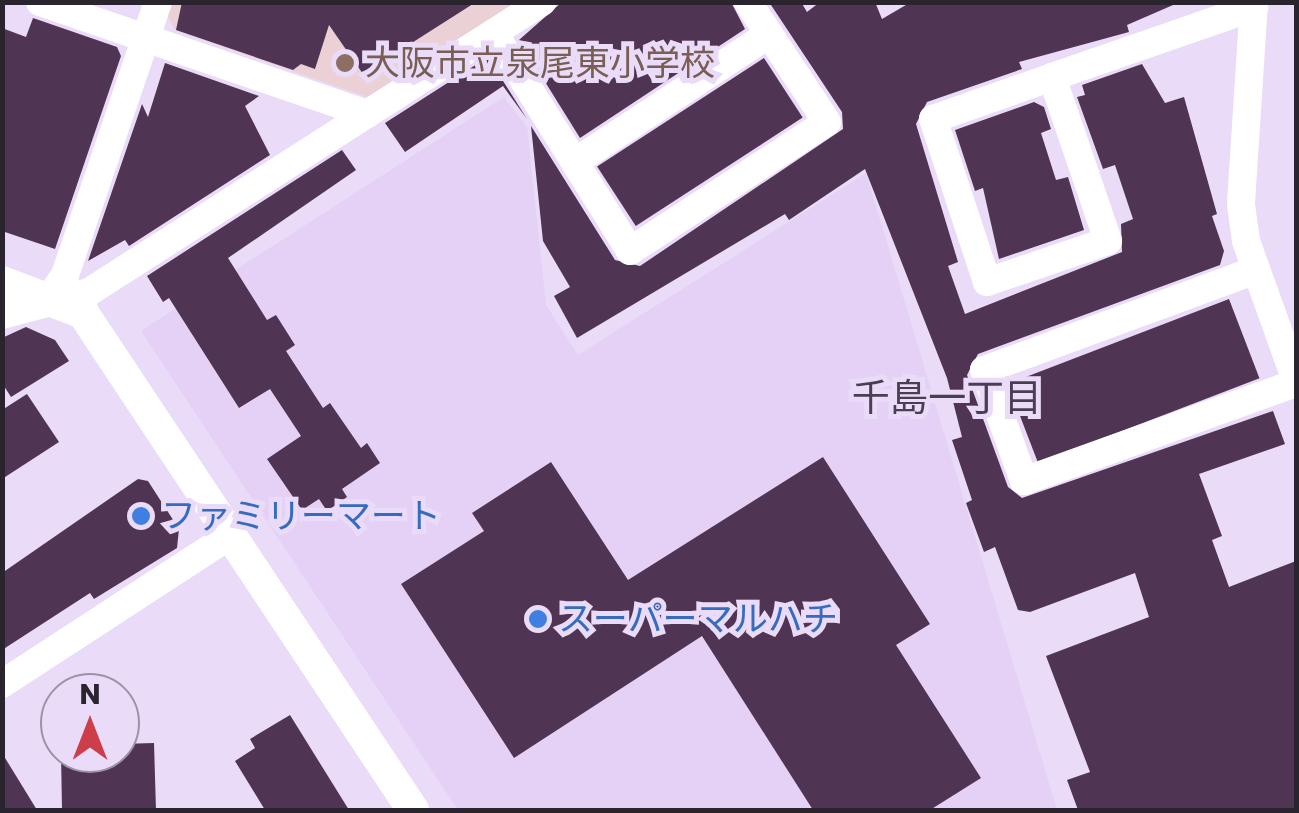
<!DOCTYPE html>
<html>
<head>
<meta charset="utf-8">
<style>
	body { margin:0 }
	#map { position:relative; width:1299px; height:813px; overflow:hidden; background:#eadbf8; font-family:Poppins,"Noto Sans JP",sans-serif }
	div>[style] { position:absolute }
	.built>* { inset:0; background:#e4d1f5 }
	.education>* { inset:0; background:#ebd0d5 }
	.building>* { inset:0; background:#4f3553; transform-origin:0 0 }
	.minor>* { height:28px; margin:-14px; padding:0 14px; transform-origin:14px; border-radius:14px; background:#fff }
	.tertiary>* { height:32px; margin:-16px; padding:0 16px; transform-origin:16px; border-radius:16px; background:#fff }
	.dots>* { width:28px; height:28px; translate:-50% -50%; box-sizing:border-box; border:5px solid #eadbf8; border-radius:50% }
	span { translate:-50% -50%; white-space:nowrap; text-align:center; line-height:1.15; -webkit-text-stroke:10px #eadbf8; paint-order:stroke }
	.education-label { font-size:35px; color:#785e54 }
	.left { translate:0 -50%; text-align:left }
	.shop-label { font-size:35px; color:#366cbe }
	.neighbourhood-label { font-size:38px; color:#4a3e55 }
	.frame { position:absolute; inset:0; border:5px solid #2a242f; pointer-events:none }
	.north { position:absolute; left:40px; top:673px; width:100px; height:100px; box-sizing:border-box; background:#eadbf8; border:2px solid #9d92a8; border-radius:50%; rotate:0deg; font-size:28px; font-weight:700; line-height:40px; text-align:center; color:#2a242f }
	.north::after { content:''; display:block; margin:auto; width:35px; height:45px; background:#cd3d4a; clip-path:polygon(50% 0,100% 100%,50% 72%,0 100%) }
</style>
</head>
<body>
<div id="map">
	<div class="built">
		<i style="clip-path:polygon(504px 97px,527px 127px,546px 305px,578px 355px,866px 173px,1057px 810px,458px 810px,141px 331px)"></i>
	</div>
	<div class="education">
		<i style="clip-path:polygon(171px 2px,516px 3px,367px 97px,175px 30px,167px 15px)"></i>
	</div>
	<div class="building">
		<i style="clip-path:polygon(182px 2px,476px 2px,363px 74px,329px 25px,315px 69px,301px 64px,293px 70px,176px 30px)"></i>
		<i style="clip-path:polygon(562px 2px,731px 2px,745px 29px,580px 138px,519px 40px)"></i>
		<i style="clip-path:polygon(769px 2px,801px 2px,807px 12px,820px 2px,875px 2px,882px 19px,911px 2px,1180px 2px,1127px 25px,1129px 32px,1019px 62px,1022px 69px,927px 102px,916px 124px,958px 262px,948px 266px,965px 314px,1122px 252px,1121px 224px,1133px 219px,1115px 165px,1103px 169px,1077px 97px,1085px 95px,1082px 85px,1142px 64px,1165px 103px,1184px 97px,1217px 214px,1212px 216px,1224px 251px,1220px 265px,978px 354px,967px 375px,1008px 487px,1022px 498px,1273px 411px,1285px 444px,1199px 474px,1222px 536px,1212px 540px,1229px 587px,1296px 561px,1296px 810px,1078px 810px,1067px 780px,1090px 772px,1046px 656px,1149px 617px,1135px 573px,1030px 612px,1018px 610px,995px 547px,984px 552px,966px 503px,972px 500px,952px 440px,962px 437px,947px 378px,865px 169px,789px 220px,785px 214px,577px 338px,554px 296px,570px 287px,543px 241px,531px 126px,615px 260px,640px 266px,843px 129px,842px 112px)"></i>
		<i style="clip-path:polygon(33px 18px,117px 47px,121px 56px,55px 249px,2px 231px,2px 28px,26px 37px)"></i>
		<i style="clip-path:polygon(488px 57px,527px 119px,503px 86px,405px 152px,385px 123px)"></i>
		<i style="left:764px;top:58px;width:71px;height:199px;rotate:57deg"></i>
		<i style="clip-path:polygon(165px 63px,259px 96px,245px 106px,270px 155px,129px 246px,125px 240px,88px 261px,142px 104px,148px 117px)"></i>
		<i style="clip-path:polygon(1034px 102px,1044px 107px,1051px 129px,1041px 133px,1056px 180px,1068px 177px,1084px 230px,999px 259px,983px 188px,975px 191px,955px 130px)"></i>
		<i style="clip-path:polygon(342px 150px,356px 170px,228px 258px,267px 320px,276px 315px,295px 345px,286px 351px,323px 408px,330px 403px,361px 448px,367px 443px,380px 463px,342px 489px,347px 497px,327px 511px,319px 499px,302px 510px,267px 459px,301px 436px,270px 389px,239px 408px,169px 298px,163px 302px,147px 276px)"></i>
		<i style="left:1229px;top:299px;width:85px;height:237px;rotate:69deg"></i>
		<i style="clip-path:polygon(26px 327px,55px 340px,69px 361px,11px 397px,2px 383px,2px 338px)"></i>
		<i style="clip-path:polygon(27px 394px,59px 442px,2px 479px,2px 410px)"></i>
		<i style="clip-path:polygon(823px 457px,930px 624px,896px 645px,981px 778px,930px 810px,813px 810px,702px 636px,514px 758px,401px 584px,484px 531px,472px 513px,551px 462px,628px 580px)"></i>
		<i style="clip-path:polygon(138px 479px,148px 481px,179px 529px,177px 548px,94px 599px,90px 593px,2px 650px,2px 573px)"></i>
		<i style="clip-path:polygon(290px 715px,349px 810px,265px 810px,235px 761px,255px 748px,250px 739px)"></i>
		<i style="clip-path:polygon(154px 743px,156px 810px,62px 810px,61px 753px,120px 753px,120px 744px)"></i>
		<i style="clip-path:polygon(2px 753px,37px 810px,2px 810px)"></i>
	</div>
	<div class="minor">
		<i style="left:40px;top:2px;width:346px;rotate:18.9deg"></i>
		<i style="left:1254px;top:2px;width:203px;rotate:93.7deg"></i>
		<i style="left:1241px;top:205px;width:36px;rotate:82deg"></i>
		<i style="left:1246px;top:241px;width:149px;rotate:70.3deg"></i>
		<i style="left:494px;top:33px;width:257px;rotate:58deg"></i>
		<i style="left:630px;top:251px;width:235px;rotate:-33.2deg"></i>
		<i style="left:827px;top:122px;width:144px;rotate:-123.4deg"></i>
		<i style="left:1052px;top:77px;width:173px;rotate:71.1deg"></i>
		<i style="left:1108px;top:241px;width:128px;rotate:161.3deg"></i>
		<i style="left:987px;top:282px;width:172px;rotate:-108.3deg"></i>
		<i style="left:933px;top:119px;width:126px;rotate:-19.4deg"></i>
		<i style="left:1052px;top:77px;width:214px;rotate:-19.1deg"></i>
		<i style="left:578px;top:160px;width:229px;rotate:-33.4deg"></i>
		<i style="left:1256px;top:270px;width:290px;rotate:159.8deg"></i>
		<i style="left:984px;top:370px;width:118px;rotate:70.2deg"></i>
		<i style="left:1024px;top:481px;width:289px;rotate:-19.8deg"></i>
		<i style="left:49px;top:298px;width:28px;rotate:-55deg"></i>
		<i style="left:65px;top:275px;width:288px;rotate:-71.2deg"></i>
		<i style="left:2px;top:315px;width:90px;rotate:-14.8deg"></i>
		<i style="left:89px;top:292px;width:538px;rotate:-32.63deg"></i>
		<i style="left:2px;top:684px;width:271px;rotate:-33.1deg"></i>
	</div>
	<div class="tertiary">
		<i style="left:2px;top:282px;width:87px;rotate:20.9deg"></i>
		<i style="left:83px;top:313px;width:597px;rotate:56.42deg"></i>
	</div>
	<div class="dots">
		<i style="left:345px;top:63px;background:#8d6e63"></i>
		<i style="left:141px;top:516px;background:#3f7fe0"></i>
		<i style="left:538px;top:619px;background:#3f7fe0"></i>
	</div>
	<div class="education-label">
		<span class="left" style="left:365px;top:63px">大阪市立泉尾東小学校</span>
	</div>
	<div class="shop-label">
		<span class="left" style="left:161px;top:516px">ファミリーマート</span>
		<span class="left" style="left:558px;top:619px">スーパーマルハチ</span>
	</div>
	<div class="neighbourhood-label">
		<span style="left:947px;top:398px">千島一丁目</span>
	</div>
	<div class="frame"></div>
	<div class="north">N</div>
</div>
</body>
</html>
